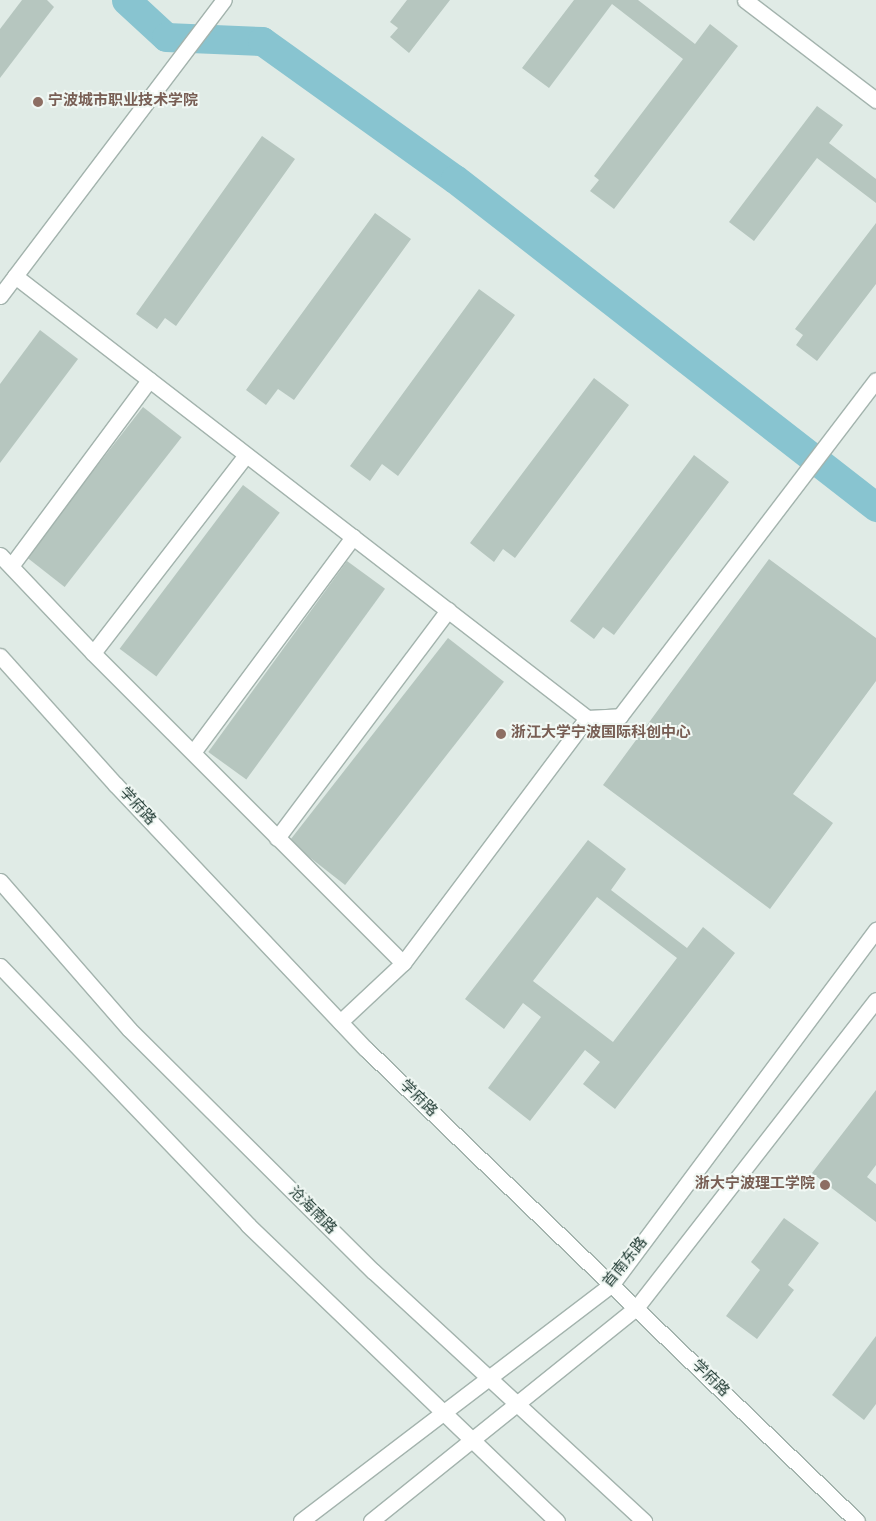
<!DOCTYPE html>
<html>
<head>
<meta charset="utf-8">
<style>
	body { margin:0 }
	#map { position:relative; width:876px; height:1521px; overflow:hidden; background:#e0ebe6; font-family:Overpass,"Noto Sans SC",sans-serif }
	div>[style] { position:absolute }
	.canal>* { height:29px; margin:-14.5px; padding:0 14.5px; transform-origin:14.5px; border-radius:14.5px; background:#88c4d0 }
	.building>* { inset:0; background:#b6c6bf; transform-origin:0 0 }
	.roads { filter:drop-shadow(1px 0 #a3b3ad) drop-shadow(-1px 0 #a3b3ad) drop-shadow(0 1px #a3b3ad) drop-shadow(0 -1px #a3b3ad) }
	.lane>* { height:15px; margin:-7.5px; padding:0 7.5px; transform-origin:7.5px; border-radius:7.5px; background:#fff }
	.secondary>* { height:15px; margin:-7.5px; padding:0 7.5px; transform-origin:7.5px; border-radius:7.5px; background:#fff }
	.dots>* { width:14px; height:14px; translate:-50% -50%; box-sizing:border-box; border:2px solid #f1f8f4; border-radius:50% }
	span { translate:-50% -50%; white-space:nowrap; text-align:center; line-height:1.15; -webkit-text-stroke:4px #f1f8f4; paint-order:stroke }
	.education-label { font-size:15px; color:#785e54; font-weight:700 }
	.left { translate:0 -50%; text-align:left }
	.right { translate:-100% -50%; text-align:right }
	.street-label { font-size:15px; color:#213b34 }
</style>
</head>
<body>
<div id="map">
	<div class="canal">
		<i style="left:126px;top:0;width:54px;rotate:42.8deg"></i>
		<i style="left:166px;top:37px;width:96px;rotate:2.4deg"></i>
		<i style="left:262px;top:41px;width:237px;rotate:35.6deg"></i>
		<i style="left:455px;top:179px;width:534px;rotate:37.92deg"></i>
	</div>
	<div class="building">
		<i style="clip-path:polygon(22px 0,47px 0,54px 7px,0 78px,0 29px)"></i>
		<i style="clip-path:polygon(407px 0,450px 0,409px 53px,390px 37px,398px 28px,390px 22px)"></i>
		<i style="clip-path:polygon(574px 0,638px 0,695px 44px,710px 24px,738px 46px,614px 209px,590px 191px,599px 180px,594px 176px,683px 59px,612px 4px,549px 88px,522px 68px)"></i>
		<i style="clip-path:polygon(817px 106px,843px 125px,829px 143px,876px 179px,876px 203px,817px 158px,754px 241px,729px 222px)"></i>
		<i style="clip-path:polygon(262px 136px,295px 159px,176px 326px,165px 318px,157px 329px,136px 314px)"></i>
		<i style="clip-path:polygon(375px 213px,411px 239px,294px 400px,278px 389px,266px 405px,246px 390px)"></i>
		<i style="clip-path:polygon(876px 223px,876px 284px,817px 361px,796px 345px,803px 335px,795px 329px)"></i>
		<i style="clip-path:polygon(479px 289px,515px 315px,398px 476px,382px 464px,370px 481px,350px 466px)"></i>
		<i style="clip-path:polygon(40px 330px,78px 359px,0 463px,0 384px)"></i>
		<i style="clip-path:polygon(594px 378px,629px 405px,515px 558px,503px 549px,494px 562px,470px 543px)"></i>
		<i style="left:143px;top:407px;width:49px;height:190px;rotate:38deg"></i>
		<i style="clip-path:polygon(694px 455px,729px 482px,614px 635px,603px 627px,594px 639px,570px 621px)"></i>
		<i style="left:243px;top:485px;width:46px;height:205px;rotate:37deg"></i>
		<i style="clip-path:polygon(769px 559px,876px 638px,876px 681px,793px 794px,833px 823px,770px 909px,603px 785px)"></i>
		<i style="left:347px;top:561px;width:47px;height:236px;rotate:36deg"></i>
		<i style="left:448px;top:638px;width:71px;height:258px;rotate:38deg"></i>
		<i style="clip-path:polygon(evenodd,588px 840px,626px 869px,611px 890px,687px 948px,703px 927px,735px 953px,615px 1109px,583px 1084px,600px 1062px,585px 1050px,530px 1121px,488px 1088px,541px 1017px,523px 1003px,504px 1029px,465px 999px,588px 840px,597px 897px,677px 958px,613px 1042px,533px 981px,597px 897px)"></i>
		<i style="clip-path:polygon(876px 1090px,876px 1165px,867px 1177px,876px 1184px,876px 1222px,812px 1173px)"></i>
		<i style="clip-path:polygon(784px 1218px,819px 1243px,788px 1285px,794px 1290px,757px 1339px,726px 1316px,760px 1270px,751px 1262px)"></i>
		<i style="clip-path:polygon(876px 1336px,876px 1404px,864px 1420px,832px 1395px)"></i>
	</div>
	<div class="roads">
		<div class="lane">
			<i style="left:745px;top:0;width:165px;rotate:37.4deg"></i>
			<i style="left:15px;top:276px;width:346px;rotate:-52.9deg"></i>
			<i style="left:0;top:296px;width:25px;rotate:-53deg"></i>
			<i style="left:15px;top:276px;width:723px;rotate:37.69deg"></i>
			<i style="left:587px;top:718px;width:306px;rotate:126.9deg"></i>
			<i style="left:403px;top:963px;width:86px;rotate:136.9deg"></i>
			<i style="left:0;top:555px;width:135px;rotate:46.5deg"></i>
			<i style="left:93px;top:653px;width:438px;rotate:45deg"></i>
			<i style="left:11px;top:566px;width:232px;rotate:-53.4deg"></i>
			<i style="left:93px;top:653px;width:250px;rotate:-52.3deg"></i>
			<i style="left:587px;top:718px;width:33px;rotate:-3deg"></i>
			<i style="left:620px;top:716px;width:422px;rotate:-52.7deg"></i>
			<i style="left:194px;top:751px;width:267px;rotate:-53.4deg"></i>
			<i style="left:277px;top:838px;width:285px;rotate:-53.1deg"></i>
		</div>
		<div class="secondary">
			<i style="left:0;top:656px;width:172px;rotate:48.1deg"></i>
			<i style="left:115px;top:784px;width:365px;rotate:46.6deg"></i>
			<i style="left:366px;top:1049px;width:681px;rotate:43.87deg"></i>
			<i style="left:0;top:881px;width:196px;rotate:48.9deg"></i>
			<i style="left:129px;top:1029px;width:344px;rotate:44.8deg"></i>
			<i style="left:373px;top:1271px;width:369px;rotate:42.7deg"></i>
			<i style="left:0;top:966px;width:359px;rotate:46.2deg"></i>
			<i style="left:248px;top:1225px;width:428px;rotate:43.8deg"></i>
			<i style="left:301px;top:1521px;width:391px;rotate:-37.3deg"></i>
			<i style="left:612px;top:1284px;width:442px;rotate:-53.3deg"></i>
			<i style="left:371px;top:1521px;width:340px;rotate:-38.8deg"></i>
			<i style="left:636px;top:1308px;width:390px;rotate:-52.1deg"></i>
		</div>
	</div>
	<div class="dots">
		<i style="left:38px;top:102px;background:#8d6e63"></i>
		<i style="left:501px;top:734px;background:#8d6e63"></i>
		<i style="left:825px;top:1185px;background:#8d6e63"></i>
	</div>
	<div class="education-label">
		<span class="left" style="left:48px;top:102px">宁波城市职业技术学院</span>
		<span class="left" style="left:511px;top:734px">浙江大学宁波国际科创中心</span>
		<span class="right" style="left:815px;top:1185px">浙大宁波理工学院</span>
	</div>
	<div class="street-label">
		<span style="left:137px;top:807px;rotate:47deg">学府路</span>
		<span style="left:418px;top:1099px;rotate:44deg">学府路</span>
		<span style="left:312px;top:1211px;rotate:45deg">沧海南路</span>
		<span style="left:626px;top:1263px;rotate:-51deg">首南东路</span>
		<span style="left:710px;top:1379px;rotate:44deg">学府路</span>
	</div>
</div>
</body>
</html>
